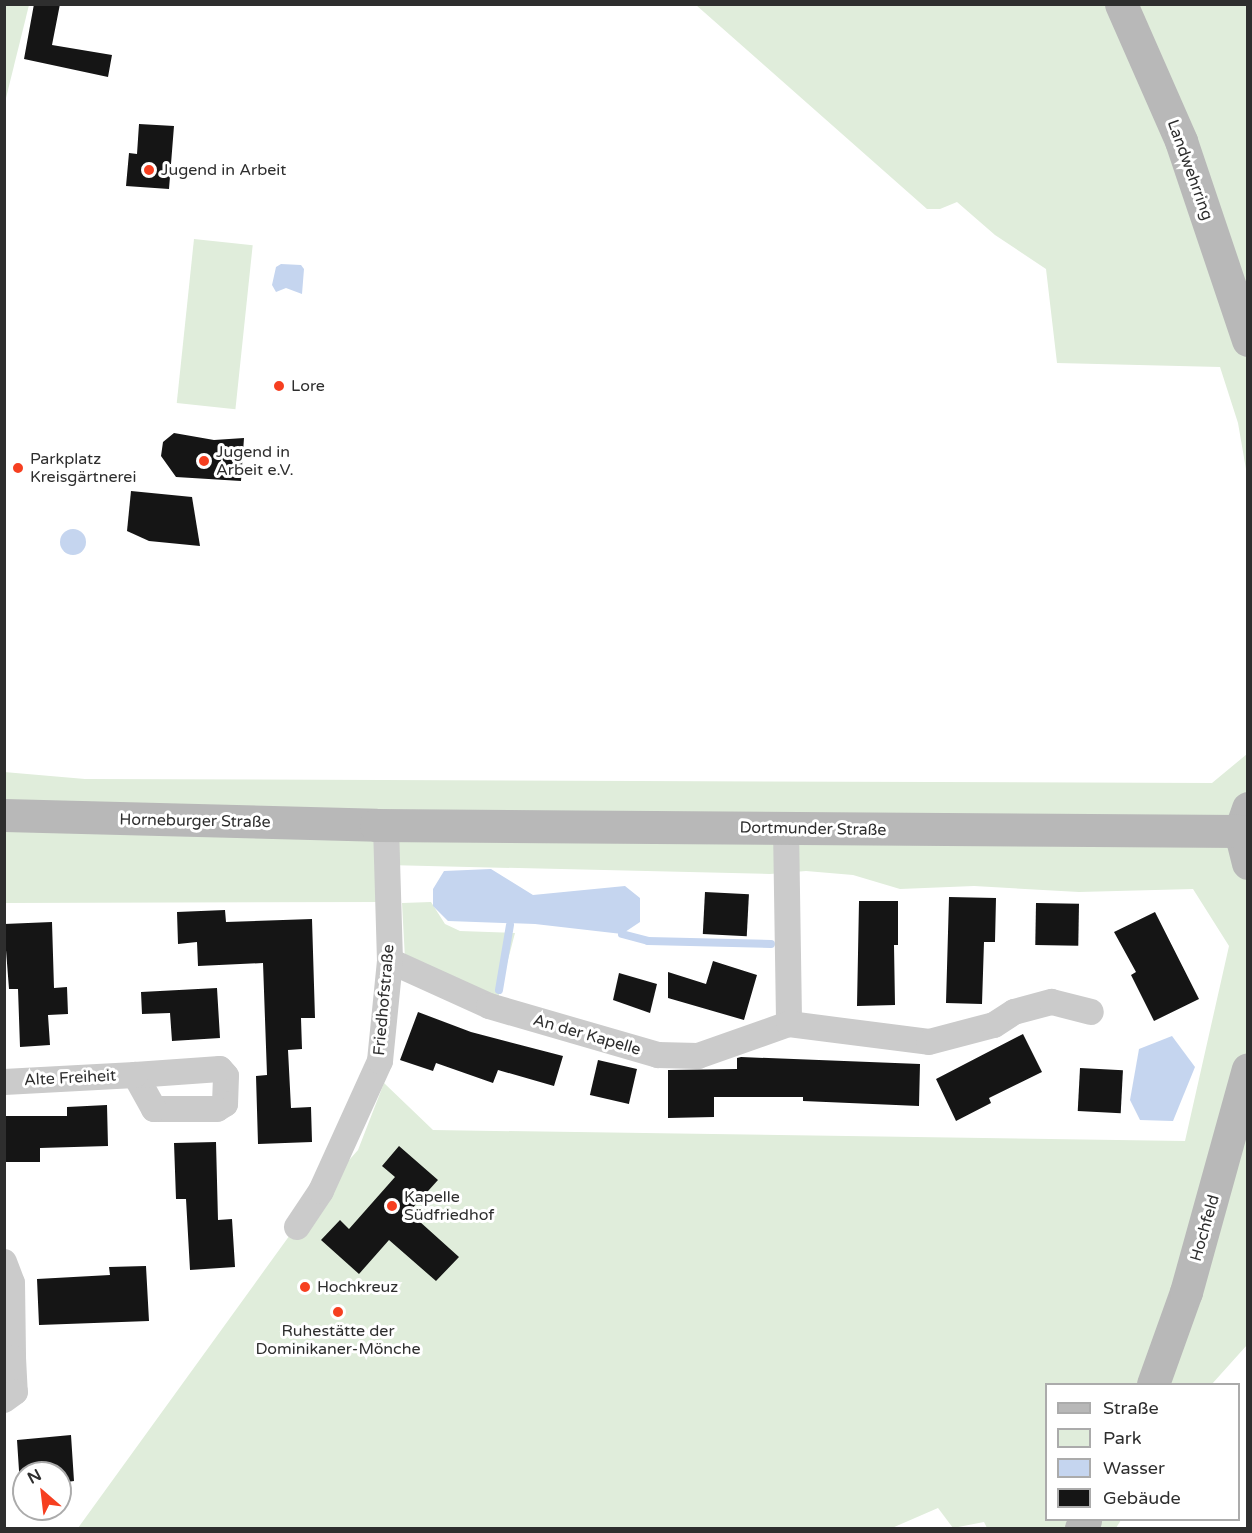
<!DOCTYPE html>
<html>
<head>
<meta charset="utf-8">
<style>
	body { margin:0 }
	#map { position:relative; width:1252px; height:1533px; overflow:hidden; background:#fff; font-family:"Varela Round",sans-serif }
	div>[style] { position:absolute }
	.green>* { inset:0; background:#e0eddb; transform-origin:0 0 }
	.water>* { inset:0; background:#c5d5ef }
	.round { border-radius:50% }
	.stream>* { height:8px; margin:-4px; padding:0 4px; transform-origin:4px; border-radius:4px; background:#c5d5ef }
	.building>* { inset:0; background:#151515; transform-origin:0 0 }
	.street>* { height:26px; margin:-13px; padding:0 13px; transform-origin:13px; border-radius:13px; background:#cbcbcb }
	.secondary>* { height:33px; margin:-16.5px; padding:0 16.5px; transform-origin:16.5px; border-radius:16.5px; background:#b8b8b8 }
	.dots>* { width:16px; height:16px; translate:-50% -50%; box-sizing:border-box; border:3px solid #fff; border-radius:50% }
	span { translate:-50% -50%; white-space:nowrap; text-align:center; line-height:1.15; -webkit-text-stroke:6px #fff; paint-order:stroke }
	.poi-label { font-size:16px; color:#2e2e2e }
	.left { translate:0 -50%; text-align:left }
	.street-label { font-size:16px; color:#2e2e2e }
	.frame { position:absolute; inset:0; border:6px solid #2e2e2e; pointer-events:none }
	.legend { position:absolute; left:1045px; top:1383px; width:195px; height:138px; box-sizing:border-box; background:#fff; border:2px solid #ababab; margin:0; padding:8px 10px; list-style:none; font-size:18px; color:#2e2e2e }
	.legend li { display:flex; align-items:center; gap:12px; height:30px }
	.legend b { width:30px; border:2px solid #ababab }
	.north { position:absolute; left:12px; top:1461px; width:60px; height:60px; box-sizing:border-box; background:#fff; border:2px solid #ababab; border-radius:50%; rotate:332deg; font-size:16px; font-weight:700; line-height:24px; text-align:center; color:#2e2e2e }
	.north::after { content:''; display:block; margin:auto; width:21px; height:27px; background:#f63f20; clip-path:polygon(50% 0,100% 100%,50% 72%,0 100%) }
</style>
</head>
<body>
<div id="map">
	<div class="green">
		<i style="clip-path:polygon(5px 4px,29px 5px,5px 102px,4px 5px)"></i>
		<i style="clip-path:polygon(696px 5px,1247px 5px,1247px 475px,1238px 423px,1220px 367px,1057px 363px,1046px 269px,995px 235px,957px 202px,940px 209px,927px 209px)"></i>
		<i style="left:194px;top:239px;width:59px;height:165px;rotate:6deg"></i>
		<i style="clip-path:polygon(1247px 754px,1247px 1345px,1212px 1384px,1046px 1384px,1046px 1520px,1121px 1520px,1116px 1528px,987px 1528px,984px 1522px,953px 1528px,938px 1508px,892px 1528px,78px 1528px,321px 1192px,358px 1150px,384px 1083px,433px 1130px,1185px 1141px,1229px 946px,1193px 889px,1079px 892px,974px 886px,900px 889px,853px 875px,806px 871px,770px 874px,387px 865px,387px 902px,5px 903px,4px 772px,85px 779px,1212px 783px)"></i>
		<i style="clip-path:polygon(431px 902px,445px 924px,460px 931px,515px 933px,498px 998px,405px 959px,402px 903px)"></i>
	</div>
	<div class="water">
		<i style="clip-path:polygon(281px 264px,301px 265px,304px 269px,302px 294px,286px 288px,276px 292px,272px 285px,276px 267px)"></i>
		<i class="round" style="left:60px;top:529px;width:26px;height:26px"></i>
		<i style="clip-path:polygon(491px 869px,533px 895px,625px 886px,640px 898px,640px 922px,622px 934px,535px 924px,448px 921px,433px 906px,433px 889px,444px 871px)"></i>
		<i style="clip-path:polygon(1172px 1036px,1195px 1067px,1173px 1121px,1140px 1120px,1130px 1100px,1139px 1049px)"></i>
	</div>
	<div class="stream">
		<i style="left:622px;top:934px;width:27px;rotate:15deg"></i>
		<i style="left:648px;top:941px;width:123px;rotate:1.4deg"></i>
		<i style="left:499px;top:990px;width:66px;rotate:-80.4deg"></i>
	</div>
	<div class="building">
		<i style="clip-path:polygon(34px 4px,60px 4px,52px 45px,112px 55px,108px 77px,24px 59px)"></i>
		<i style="clip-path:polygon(139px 124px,174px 126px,169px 189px,126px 186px,129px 153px,137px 154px)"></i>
		<i style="clip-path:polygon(174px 433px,214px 440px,244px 438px,241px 481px,176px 477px,161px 456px,163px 442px)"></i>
		<i style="clip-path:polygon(131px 491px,192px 497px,200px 546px,149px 541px,127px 531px)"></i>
		<i style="left:705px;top:892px;width:44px;height:42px;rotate:3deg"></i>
		<i style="clip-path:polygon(949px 897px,996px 898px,995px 942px,984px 942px,982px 1004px,946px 1003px)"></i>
		<i style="clip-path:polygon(859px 901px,898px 901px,898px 945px,894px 945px,895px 1005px,857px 1006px)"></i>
		<i style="left:1036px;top:903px;width:43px;height:42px;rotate:1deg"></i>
		<i style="clip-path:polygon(225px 910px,226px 922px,312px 919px,315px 1018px,301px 1018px,302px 1049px,288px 1050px,291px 1108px,311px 1107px,312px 1142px,258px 1144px,256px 1076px,267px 1075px,263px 963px,198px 966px,197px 942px,178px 944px,177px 912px)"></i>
		<i style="clip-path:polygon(1155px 912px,1199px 999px,1154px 1021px,1131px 975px,1136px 972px,1114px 932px)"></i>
		<i style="clip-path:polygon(52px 922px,54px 988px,67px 987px,68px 1014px,48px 1015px,50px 1045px,20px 1047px,18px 989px,9px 989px,4px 924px)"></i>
		<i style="clip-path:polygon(713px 961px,757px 975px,744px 1020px,668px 998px,668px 972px,706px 984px)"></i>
		<i style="clip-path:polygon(619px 973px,657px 984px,650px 1013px,613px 1000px)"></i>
		<i style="clip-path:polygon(217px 988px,220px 1038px,172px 1041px,170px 1013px,142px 1014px,141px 992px)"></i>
		<i style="clip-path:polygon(418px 1012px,471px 1032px,563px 1056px,554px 1086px,498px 1070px,493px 1083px,436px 1063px,433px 1071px,400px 1060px)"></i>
		<i style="clip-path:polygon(1023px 1034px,1042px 1072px,989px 1098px,991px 1103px,956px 1121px,936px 1079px)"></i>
		<i style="clip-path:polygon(741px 1057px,920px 1064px,919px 1106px,803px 1101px,803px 1097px,714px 1097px,714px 1117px,668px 1118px,668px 1070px,737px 1069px,737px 1058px)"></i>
		<i style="left:598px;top:1060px;width:40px;height:36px;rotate:13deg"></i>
		<i style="left:1080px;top:1068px;width:43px;height:43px;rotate:3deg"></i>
		<i style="clip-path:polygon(107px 1105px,108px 1146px,40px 1148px,40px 1162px,4px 1162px,4px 1116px,67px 1116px,67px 1107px)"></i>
		<i style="clip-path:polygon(216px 1142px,218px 1220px,232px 1219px,235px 1267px,190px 1270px,186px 1199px,176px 1199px,174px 1143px)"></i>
		<i style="clip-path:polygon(399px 1146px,438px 1180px,409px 1212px,459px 1257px,436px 1281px,389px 1240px,359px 1274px,321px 1240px,340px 1220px,349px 1229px,395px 1177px,382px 1166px)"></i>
		<i style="clip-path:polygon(146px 1266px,149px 1321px,39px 1325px,37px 1279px,110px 1275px,109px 1267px)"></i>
		<i style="clip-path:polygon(71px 1435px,74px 1481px,60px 1483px,60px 1473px,24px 1473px,24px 1485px,20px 1486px,17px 1440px)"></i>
	</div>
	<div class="street">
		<i style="left:786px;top:828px;width:196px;rotate:89.1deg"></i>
		<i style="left:390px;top:961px;width:109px;rotate:24.4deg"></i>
		<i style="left:489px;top:1006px;width:176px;rotate:16.2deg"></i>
		<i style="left:658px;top:1055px;width:40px;rotate:1.4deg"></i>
		<i style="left:698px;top:1056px;width:96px;rotate:-19.4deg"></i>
		<i style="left:789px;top:1024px;width:141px;rotate:7.3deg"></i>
		<i style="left:929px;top:1042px;width:67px;rotate:-14.7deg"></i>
		<i style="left:994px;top:1025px;width:24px;rotate:-33deg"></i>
		<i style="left:1014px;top:1012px;width:39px;rotate:-15deg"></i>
		<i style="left:1052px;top:1002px;width:40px;rotate:14.4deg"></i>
		<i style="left:220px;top:1069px;width:9px;rotate:49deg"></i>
		<i style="left:226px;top:1076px;width:28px;rotate:92deg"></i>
		<i style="left:225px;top:1104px;width:9px;rotate:148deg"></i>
		<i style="left:217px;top:1109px;width:63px;rotate:180deg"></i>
		<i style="left:154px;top:1109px;width:39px;rotate:-119deg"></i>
		<i style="left:135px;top:1075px;width:85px;rotate:-4deg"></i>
		<i style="left:4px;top:1082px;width:131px;rotate:-3.1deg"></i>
		<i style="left:297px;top:1227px;width:43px;rotate:-56.3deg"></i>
		<i style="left:321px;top:1191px;width:143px;rotate:-65.6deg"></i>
		<i style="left:380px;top:1061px;width:100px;rotate:-84.3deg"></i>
		<i style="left:390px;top:961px;width:136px;rotate:-91.7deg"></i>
		<i style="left:4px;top:1262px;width:22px;rotate:69deg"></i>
		<i style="left:12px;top:1283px;width:75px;rotate:89.2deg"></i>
		<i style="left:4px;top:1359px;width:9px;rotate:-6deg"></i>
		<i style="left:13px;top:1358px;width:34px;rotate:87deg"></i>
		<i style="left:15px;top:1392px;width:14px;rotate:144deg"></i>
	</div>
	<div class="secondary">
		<i style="left:1121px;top:4px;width:150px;rotate:66.3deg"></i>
		<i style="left:1181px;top:141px;width:210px;rotate:71.4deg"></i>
		<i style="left:1248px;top:808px;width:24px;rotate:109deg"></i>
		<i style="left:1240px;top:831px;width:33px;rotate:76deg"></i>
		<i style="left:4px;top:815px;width:372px;rotate:1.5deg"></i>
		<i style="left:376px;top:825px;width:864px;rotate:0.4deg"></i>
		<i style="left:1153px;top:1384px;width:98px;rotate:-70.3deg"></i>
		<i style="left:1186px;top:1292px;width:231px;rotate:-74.5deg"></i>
		<i style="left:1081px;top:1528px;width:9px;rotate:-63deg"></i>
	</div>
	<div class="dots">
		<i style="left:149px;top:170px;background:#f63f20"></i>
		<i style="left:279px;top:386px;background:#f63f20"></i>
		<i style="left:204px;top:461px;background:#f63f20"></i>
		<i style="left:18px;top:468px;background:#f63f20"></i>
		<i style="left:392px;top:1206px;background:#f63f20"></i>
		<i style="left:305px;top:1287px;background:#f63f20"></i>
		<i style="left:338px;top:1312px;background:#f63f20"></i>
	</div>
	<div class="poi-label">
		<span class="left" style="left:161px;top:170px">Jugend in Arbeit</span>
		<span class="left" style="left:291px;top:386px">Lore</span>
		<span class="left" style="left:216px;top:461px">Jugend in<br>Arbeit e.V.</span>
		<span class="left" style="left:30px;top:468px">Parkplatz<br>Kreisgärtnerei</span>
		<span class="left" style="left:404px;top:1206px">Kapelle<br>Südfriedhof</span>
		<span class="left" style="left:317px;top:1287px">Hochkreuz</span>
		<span style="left:338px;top:1340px">Ruhestätte der<br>Dominikaner-Mönche</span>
	</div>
	<div class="street-label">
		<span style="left:1190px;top:170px;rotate:70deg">Landwehrring</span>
		<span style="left:195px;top:821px;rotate:1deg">Horneburger Straße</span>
		<span style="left:813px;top:829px;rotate:1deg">Dortmunder Straße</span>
		<span style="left:384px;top:1000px;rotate:-85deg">Friedhofstraße</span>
		<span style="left:587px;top:1035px;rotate:16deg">An der Kapelle</span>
		<span style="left:70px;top:1078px;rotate:-3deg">Alte Freiheit</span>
		<span style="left:1205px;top:1228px;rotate:-74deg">Hochfeld</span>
	</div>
	<div class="frame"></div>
	<ul class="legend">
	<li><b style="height:8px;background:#b8b8b8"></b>Straße</li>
	<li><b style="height:16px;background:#e0eddb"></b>Park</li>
	<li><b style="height:16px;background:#c5d5ef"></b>Wasser</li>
	<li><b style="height:16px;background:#151515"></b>Gebäude</li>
	</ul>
	<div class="north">N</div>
</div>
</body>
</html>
